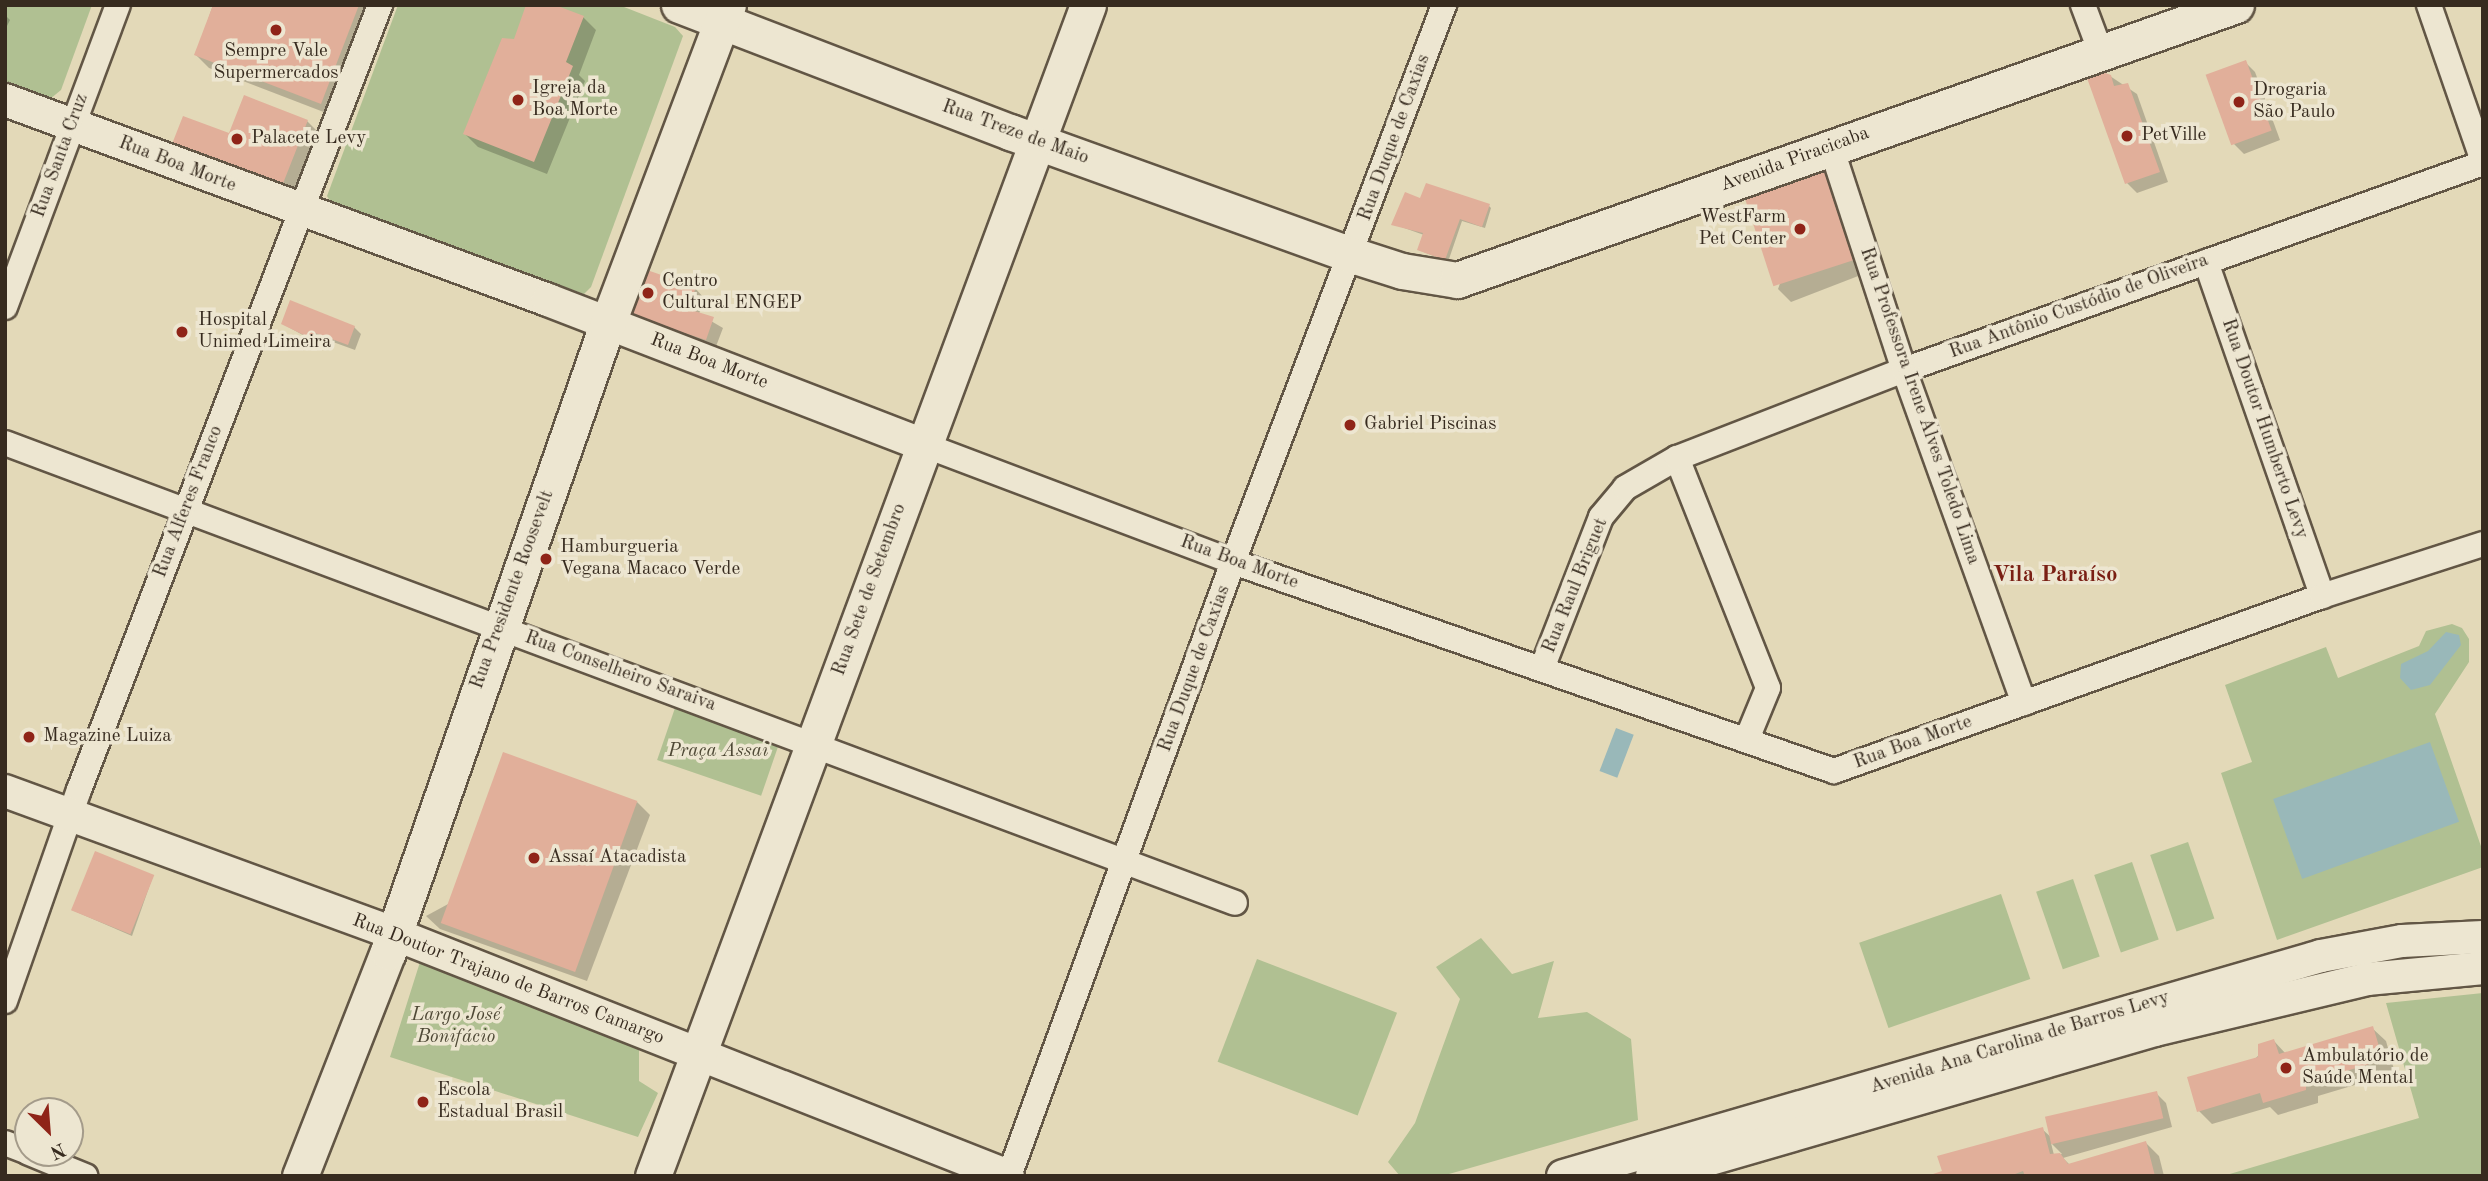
<!DOCTYPE html>
<html>
<head>
<meta charset="utf-8">
<style>
	body { margin:0 }
	#map { position:relative; width:2488px; height:1181px; overflow:hidden; background:#e3d9b8; font-family:"Old Standard TT",serif }
	div>[style] { position:absolute }
	.green>* { inset:0; background:#b0c092; transform-origin:0 0 }
	.water>* { inset:0; background:#99b8b9; transform-origin:0 0 }
	.shadow>* { inset:0; background:#0003 }
	.building>* { inset:0; background:#e1af9a; transform-origin:0 0 }
	.roads { filter:drop-shadow(2px 0 #625645) drop-shadow(-2px 0 #625645) drop-shadow(0 2px #625645) drop-shadow(0 -2px #625645) }
	.minor>* { height:24px; margin:-12px; padding:0 12px; transform-origin:12px; border-radius:12px; background:#ede6d1 }
	.tertiary>* { height:32px; margin:-16px; padding:0 16px; transform-origin:16px; border-radius:16px; background:#ede6d1 }
	.secondary>* { height:35px; margin:-17.5px; padding:0 17.5px; transform-origin:17.5px; border-radius:17.5px; background:#ede6d1 }
	.dots>* { width:19px; height:19px; translate:-50% -50%; box-sizing:border-box; border:4px solid #ede6d1; border-radius:50% }
	span { translate:-50% -50%; white-space:nowrap; text-align:center; line-height:1.15; -webkit-text-stroke:7px #ede6d1; paint-order:stroke }
	.poi-label { font-size:19px; color:#372b1f }
	.left { translate:0 -50%; text-align:left }
	.right { translate:-100% -50%; text-align:right }
	.street-label { font-size:19px; color:#372b1f }
	.park-label { font-size:19px; color:#4f4936; font-style:italic }
	.quarter-label { font-size:23px; color:#7a1f14; font-weight:700 }
	.frame { position:absolute; inset:0; border:7px solid #372b1f; pointer-events:none }
	.north { position:absolute; left:14px; top:1097px; width:70px; height:70px; box-sizing:border-box; background:#ede6d1; border:2px solid #a49b8a; border-radius:50%; rotate:155deg; font-size:19px; font-weight:700; line-height:28px; text-align:center; color:#372b1f }
	.north::after { content:''; display:block; margin:auto; width:24px; height:32px; background:#8f2418; clip-path:polygon(50% 0,100% 100%,50% 72%,0 100%) }
</style>
</head>
<body>
<div id="map">
	<div class="green">
		<i style="clip-path:polygon(5px 5px,92px 5px,61px 90px,50px 99px,5px 81px)"></i>
		<i style="clip-path:polygon(398px 5px,619px 5px,675px 27px,683px 36px,591px 287px,584px 294px,332px 204px,327px 196px)"></i>
		<i style="clip-path:polygon(2452px 624px,2462px 628px,2469px 639px,2469px 662px,2435px 714px,2483px 852px,2483px 867px,2277px 940px,2221px 773px,2252px 762px,2225px 685px,2326px 647px,2338px 678px,2419px 646px,2426px 631px)"></i>
		<i style="left:675px;top:708px;width:110px;height:55px;rotate:19deg"></i>
		<i style="left:2188px;top:842px;width:81px;height:40px;rotate:71deg"></i>
		<i style="left:2132px;top:862px;width:82px;height:40px;rotate:71deg"></i>
		<i style="left:2073px;top:879px;width:82px;height:39px;rotate:71deg"></i>
		<i style="left:2001px;top:894px;width:90px;height:150px;rotate:71deg"></i>
		<i style="clip-path:polygon(1481px 938px,1512px 974px,1554px 961px,1538px 1018px,1587px 1012px,1631px 1039px,1638px 1120px,1442px 1176px,1400px 1176px,1388px 1162px,1415px 1123px,1460px 999px,1436px 967px)"></i>
		<i style="left:1257px;top:959px;width:150px;height:110px;rotate:21deg"></i>
		<i style="clip-path:polygon(420px 962px,639px 1045px,639px 1081px,658px 1093px,638px 1137px,390px 1057px)"></i>
		<i style="clip-path:polygon(2483px 993px,2483px 1176px,2223px 1176px,2419px 1118px,2386px 1003px)"></i>
	</div>
	<div class="water">
		<i style="clip-path:polygon(2446px 632px,2459px 635px,2461px 645px,2430px 685px,2411px 690px,2400px 678px,2401px 664px,2428px 651px)"></i>
		<i style="left:1616px;top:728px;width:19px;height:46px;rotate:21deg"></i>
		<i style="left:2430px;top:742px;width:85px;height:167px;rotate:70deg"></i>
	</div>
	<div class="shadow">
		<i style="clip-path:polygon(213px 5px,376px 5px,334px 116px,209px 68px,196px 55px)"></i>
		<i style="clip-path:polygon(5px 15px,10px 20px,5px 30px)"></i>
		<i style="clip-path:polygon(583px 17px,596px 30px,579px 75px,585px 81px,547px 174px,478px 147px,465px 134px,515px 41px)"></i>
		<i style="clip-path:polygon(2245px 62px,2255px 72px,2280px 140px,2244px 154px,2234px 144px)"></i>
		<i style="clip-path:polygon(2110px 76px,2137px 94px,2168px 182px,2137px 193px,2127px 183px)"></i>
		<i style="clip-path:polygon(307px 121px,317px 131px,292px 195px,184px 153px,174px 143px)"></i>
		<i style="clip-path:polygon(1822px 169px,1836px 182px,1866px 273px,1791px 302px,1778px 289px)"></i>
		<i style="clip-path:polygon(1421px 200px,1489px 206px,1491px 208px,1485px 228px,1462px 221px,1448px 262px,1419px 250px,1424px 235px,1393px 224px)"></i>
		<i style="clip-path:polygon(evenodd,695px 288px,704px 298px,699px 314px,723px 328px,715px 349px,643px 325px,634px 315px,695px 288px,692px 292px,696px 292px,687px 317px,684px 316px,692px 292px)"></i>
		<i style="clip-path:polygon(283px 324px,354px 327px,361px 334px,355px 350px,322px 338px,319px 344px)"></i>
		<i style="clip-path:polygon(637px 802px,650px 815px,587px 981px,440px 929px,426px 916px)"></i>
		<i style="clip-path:polygon(153px 876px,132px 936px,72px 910px)"></i>
		<i style="clip-path:polygon(2372px 1028px,2386px 1041px,2395px 1073px,2318px 1096px,2318px 1103px,2278px 1115px,2270px 1107px,2212px 1124px,2199px 1111px,2274px 1041px,2286px 1054px)"></i>
		<i style="clip-path:polygon(evenodd,2156px 1093px,2166px 1103px,2172px 1127px,2063px 1158px,2070px 1165px,2146px 1143px,2159px 1156px,2164px 1176px,1935px 1176px,2042px 1129px,2053px 1139px,2156px 1093px,2051px 1143px,2062px 1154px,2054px 1155px,2051px 1143px)"></i>
	</div>
	<div class="building">
		<i style="clip-path:polygon(213px 5px,359px 5px,321px 104px,194px 55px)"></i>
		<i style="clip-path:polygon(526px 5px,555px 5px,584px 16px,566px 62px,573px 66px,534px 162px,463px 134px,502px 38px,514px 39px)"></i>
		<i style="left:2246px;top:60px;width:75px;height:43px;rotate:70deg"></i>
		<i style="clip-path:polygon(2102px 72px,2111px 75px,2114px 86px,2128px 83px,2160px 172px,2125px 184px,2087px 78px)"></i>
		<i style="clip-path:polygon(244px 95px,308px 120px,282px 186px,172px 144px,183px 116px,229px 133px)"></i>
		<i style="left:1823px;top:167px;width:98px;height:84px;rotate:72deg"></i>
		<i style="clip-path:polygon(1426px 183px,1490px 204px,1482px 227px,1460px 219px,1445px 260px,1417px 250px,1423px 233px,1391px 225px,1405px 192px,1420px 198px)"></i>
		<i style="clip-path:polygon(647px 270px,696px 287px,688px 309px,714px 317px,706px 340px,632px 316px)"></i>
		<i style="clip-path:polygon(290px 300px,355px 326px,348px 345px,315px 333px,312px 339px,281px 324px)"></i>
		<i style="left:503px;top:752px;width:143px;height:182px;rotate:20deg"></i>
		<i style="left:95px;top:851px;width:64px;height:64px;rotate:22deg"></i>
		<i style="clip-path:polygon(2373px 1026px,2383px 1060px,2306px 1083px,2306px 1090px,2263px 1103px,2260px 1093px,2197px 1112px,2187px 1077px,2258px 1057px,2258px 1044px,2274px 1039px,2279px 1054px)"></i>
		<i style="left:2157px;top:1091px;width:28px;height:115px;rotate:77deg"></i>
		<i style="clip-path:polygon(2043px 1127px,2050px 1154px,2060px 1153px,2068px 1164px,2146px 1141px,2155px 1176px,2025px 1176px,2023px 1171px,2010px 1176px,1927px 1176px,1942px 1171px,1937px 1156px)"></i>
	</div>
	<div class="roads">
		<div class="minor">
			<i style="left:2083px;top:5px;width:51px;rotate:69.4deg"></i>
			<i style="left:2429px;top:5px;width:165px;rotate:70.9deg"></i>
			<i style="left:1831px;top:147px;width:235px;rotate:71.9deg"></i>
			<i style="left:1904px;top:370px;width:354px;rotate:70.2deg"></i>
			<i style="left:2206px;top:262px;width:354px;rotate:70.8deg"></i>
			<i style="left:5px;top:307px;width:322px;rotate:-69.5deg"></i>
			<i style="left:5px;top:443px;width:1313px;rotate:20.5deg"></i>
			<i style="left:924px;top:445px;width:330px;rotate:20.7deg"></i>
			<i style="left:1233px;top:562px;width:636px;rotate:19.18deg"></i>
			<i style="left:1834px;top:771px;width:518px;rotate:-19.73deg"></i>
			<i style="left:2322px;top:596px;width:169px;rotate:-17.9deg"></i>
			<i style="left:1677px;top:458px;width:247px;rotate:68.4deg"></i>
			<i style="left:1768px;top:688px;width:55px;rotate:112.4deg"></i>
			<i style="left:1543px;top:666px;width:160px;rotate:-68.7deg"></i>
			<i style="left:1601px;top:517px;width:38px;rotate:-50deg"></i>
			<i style="left:1625px;top:488px;width:60px;rotate:-30deg"></i>
			<i style="left:1677px;top:458px;width:243px;rotate:-21.2deg"></i>
			<i style="left:1904px;top:370px;width:615px;rotate:-19.67deg"></i>
			<i style="left:5px;top:1001px;width:224px;rotate:-70.7deg"></i>
			<i style="left:79px;top:790px;width:841px;rotate:-69.02deg"></i>
			<i style="left:5px;top:1143px;width:25px;rotate:21deg"></i>
			<i style="left:29px;top:1153px;width:61px;rotate:22.3deg"></i>
			<i style="left:1009px;top:1176px;width:654px;rotate:-69.96deg"></i>
			<i style="left:1233px;top:562px;width:596px;rotate:-69.25deg"></i>
		</div>
		<div class="tertiary">
			<i style="left:5px;top:100px;width:579px;rotate:20.22deg"></i>
			<i style="left:548px;top:300px;width:403px;rotate:21.1deg"></i>
			<i style="left:5px;top:791px;width:412px;rotate:20.1deg"></i>
			<i style="left:392px;top:933px;width:662px;rotate:21.53deg"></i>
			<i style="left:1563px;top:1176px;width:789px;rotate:-16.18deg"></i>
			<i style="left:2321px;top:956px;width:82px;rotate:-10.5deg"></i>
			<i style="left:2402px;top:941px;width:81px;rotate:-2.8deg"></i>
			<i style="left:1652px;top:1176px;width:524px;rotate:-16.19deg"></i>
			<i style="left:2155px;top:1030px;width:218px;rotate:-13.5deg"></i>
			<i style="left:2367px;top:979px;width:117px;rotate:-5.4deg"></i>
		</div>
		<div class="secondary">
			<i style="left:679px;top:5px;width:355px;rotate:21deg"></i>
			<i style="left:1010px;top:132px;width:363px;rotate:19.8deg"></i>
			<i style="left:1352px;top:255px;width:52px;rotate:17.7deg"></i>
			<i style="left:1402px;top:271px;width:56px;rotate:9.3deg"></i>
			<i style="left:1457px;top:280px;width:826px;rotate:-19.44deg"></i>
			<i style="left:300px;top:1176px;width:241px;rotate:-68.6deg"></i>
			<i style="left:388px;top:952px;width:664px;rotate:-70.75deg"></i>
			<i style="left:607px;top:325px;width:342px;rotate:-69.3deg"></i>
			<i style="left:653px;top:1176px;width:1249px;rotate:-69.62deg"></i>
		</div>
	</div>
	<div class="dots">
		<i style="left:276px;top:30px;background:#8f2418"></i>
		<i style="left:518px;top:100px;background:#8f2418"></i>
		<i style="left:2239px;top:102px;background:#8f2418"></i>
		<i style="left:2127px;top:136px;background:#8f2418"></i>
		<i style="left:237px;top:139px;background:#8f2418"></i>
		<i style="left:1800px;top:229px;background:#8f2418"></i>
		<i style="left:648px;top:293px;background:#8f2418"></i>
		<i style="left:182px;top:332px;background:#8f2418"></i>
		<i style="left:1350px;top:425px;background:#8f2418"></i>
		<i style="left:546px;top:559px;background:#8f2418"></i>
		<i style="left:29px;top:737px;background:#8f2418"></i>
		<i style="left:534px;top:858px;background:#8f2418"></i>
		<i style="left:2286px;top:1068px;background:#8f2418"></i>
		<i style="left:423px;top:1102px;background:#8f2418"></i>
	</div>
	<div class="poi-label">
		<span style="left:276px;top:63px">Sempre Vale<br>Supermercados</span>
		<span class="left" style="left:532px;top:100px">Igreja da<br>Boa Morte</span>
		<span class="left" style="left:2253px;top:102px">Drogaria<br>São Paulo</span>
		<span class="left" style="left:2141px;top:136px">PetVille</span>
		<span class="left" style="left:251px;top:139px">Palacete Levy</span>
		<span class="right" style="left:1786px;top:229px">WestFarm<br>Pet Center</span>
		<span class="left" style="left:662px;top:293px">Centro<br>Cultural ENGEP</span>
		<span class="left" style="left:198px;top:332px">Hospital<br>Unimed Limeira</span>
		<span class="left" style="left:1364px;top:425px">Gabriel Piscinas</span>
		<span class="left" style="left:560px;top:559px">Hamburgueria<br>Vegana Macaco Verde</span>
		<span class="left" style="left:43px;top:737px">Magazine Luiza</span>
		<span class="left" style="left:548px;top:858px">Assaí Atacadista</span>
		<span class="left" style="left:2302px;top:1068px">Ambulatório de<br>Saúde Mental</span>
		<span class="left" style="left:437px;top:1102px">Escola<br>Estadual Brasil</span>
	</div>
	<div class="street-label">
		<span style="left:1015px;top:133px;rotate:20deg">Rua Treze de Maio</span>
		<span style="left:1395px;top:138px;rotate:-70deg">Rua Duque de Caxias</span>
		<span style="left:61px;top:156px;rotate:-70deg">Rua Santa Cruz</span>
		<span style="left:1795px;top:160px;rotate:-20deg">Avenida Piracicaba</span>
		<span style="left:177px;top:165px;rotate:21deg">Rua Boa Morte</span>
		<span style="left:2079px;top:307px;rotate:-20deg">Rua Antônio Custódio de Oliveira</span>
		<span style="left:709px;top:362px;rotate:21deg">Rua Boa Morte</span>
		<span style="left:1919px;top:406px;rotate:71deg">Rua Professora Irene Alves Toledo Lima</span>
		<span style="left:2264px;top:429px;rotate:71deg">Rua Doutor Humberto Levy</span>
		<span style="left:189px;top:502px;rotate:-69deg">Rua Alferes Franco</span>
		<span style="left:1239px;top:563px;rotate:20deg">Rua Boa Morte</span>
		<span style="left:1576px;top:586px;rotate:-68deg">Rua Raul Briguet</span>
		<span style="left:513px;top:590px;rotate:-70deg">Rua Presidente Roosevelt</span>
		<span style="left:870px;top:590px;rotate:-70deg">Rua Sete de Setembro</span>
		<span style="left:1195px;top:669px;rotate:-70deg">Rua Duque de Caxias</span>
		<span style="left:620px;top:672px;rotate:20deg">Rua Conselheiro Saraiva</span>
		<span style="left:1913px;top:743px;rotate:-20deg">Rua Boa Morte</span>
		<span style="left:508px;top:980px;rotate:21deg">Rua Doutor Trajano de Barros Camargo</span>
		<span style="left:2020px;top:1043px;rotate:-17deg">Avenida Ana Carolina de Barros Levy</span>
	</div>
	<div class="park-label">
		<span style="left:718px;top:752px">Praça Assai</span>
		<span style="left:456px;top:1027px">Largo José<br>Bonifácio</span>
	</div>
	<div class="quarter-label">
		<span style="left:2055px;top:575px">Vila Paraíso</span>
	</div>
	<div class="frame"></div>
	<div class="north">N</div>
</div>
</body>
</html>
